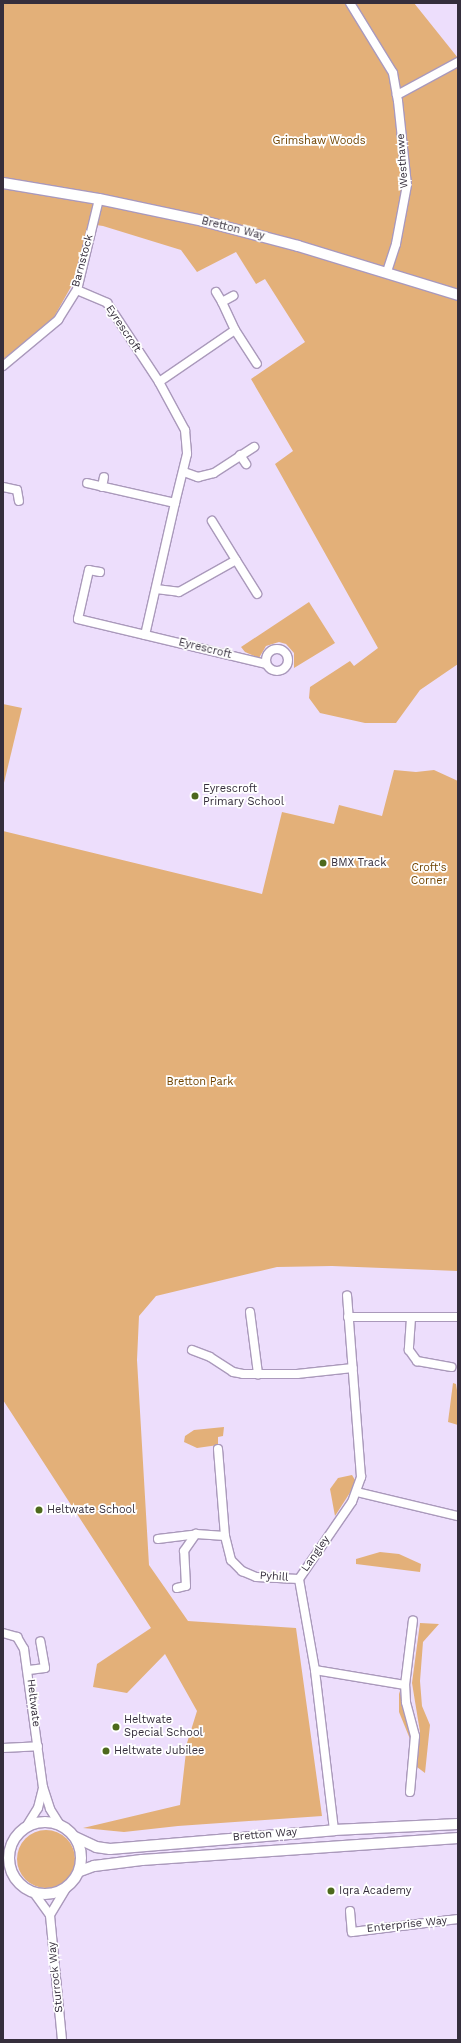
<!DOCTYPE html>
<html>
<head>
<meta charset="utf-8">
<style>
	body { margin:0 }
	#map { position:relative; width:461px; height:2043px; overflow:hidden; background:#eddefc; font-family:"Work Sans",sans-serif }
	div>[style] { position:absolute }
	.green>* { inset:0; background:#e3b079 }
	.round { border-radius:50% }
	.roads { filter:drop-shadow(1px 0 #a9b) drop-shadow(-1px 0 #a9b) drop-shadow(0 1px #a9b) drop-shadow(0 -1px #a9b) }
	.minor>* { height:8px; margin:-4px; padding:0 4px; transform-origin:4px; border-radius:4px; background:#fff }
	.minor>.ring { margin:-4px; padding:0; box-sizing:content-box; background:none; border:8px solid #fff; border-radius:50% }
	.tertiary>* { height:10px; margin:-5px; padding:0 5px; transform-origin:5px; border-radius:5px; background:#fff }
	.tertiary>.ring { margin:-5px; padding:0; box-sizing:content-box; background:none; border:10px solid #fff; border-radius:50% }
	.dots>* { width:11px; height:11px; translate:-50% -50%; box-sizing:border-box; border:2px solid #fff; border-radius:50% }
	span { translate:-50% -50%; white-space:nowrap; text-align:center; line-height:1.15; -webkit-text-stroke:3.5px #fff; paint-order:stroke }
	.park-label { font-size:11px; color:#714400 }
	.street-label { font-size:11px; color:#352e3c }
	.poi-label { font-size:11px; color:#352e3c }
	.left { translate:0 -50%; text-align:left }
	.frame { position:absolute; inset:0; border:4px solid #352e3c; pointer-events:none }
</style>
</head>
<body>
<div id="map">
	<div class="green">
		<i style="clip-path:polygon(3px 3px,414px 3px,458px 58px,458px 664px,420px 690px,396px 723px,365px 723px,320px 713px,309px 698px,310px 687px,350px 661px,354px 666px,378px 648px,275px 464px,293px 451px,251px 379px,305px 342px,265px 279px,256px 284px,236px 252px,197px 272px,181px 250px,103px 226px,89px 224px,72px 285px,54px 317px,3px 361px)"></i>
		<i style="clip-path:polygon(309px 602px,335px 643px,294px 668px,294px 653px,286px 644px,279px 642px,266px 646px,259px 658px,245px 652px,241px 647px)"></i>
		<i style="clip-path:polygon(3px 704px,22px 708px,3px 787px)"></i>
		<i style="clip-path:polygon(394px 770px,416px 772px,434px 770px,458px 781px,458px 1271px,332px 1266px,277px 1267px,156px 1296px,139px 1316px,137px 1360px,149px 1565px,188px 1621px,296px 1628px,322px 1816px,178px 1826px,124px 1832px,83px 1828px,180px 1805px,187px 1743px,197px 1711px,165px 1654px,127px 1693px,93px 1687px,97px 1664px,151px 1628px,3px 1400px,3px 831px,262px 894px,282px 812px,334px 824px,339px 805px,382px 816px)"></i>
		<i style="clip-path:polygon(453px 1383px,456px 1384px,458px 1397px,458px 1425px,448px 1422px)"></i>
		<i style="clip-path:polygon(224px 1427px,223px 1436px,218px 1437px,218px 1445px,197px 1448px,184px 1442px,185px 1436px,194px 1430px)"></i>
		<i style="clip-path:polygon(352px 1475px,355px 1480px,353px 1488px,335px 1516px,330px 1489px,338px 1478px)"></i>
		<i style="clip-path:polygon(380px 1552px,399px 1554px,421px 1564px,420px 1572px,356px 1564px,356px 1559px)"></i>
		<i style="clip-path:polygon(420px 1623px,439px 1624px,423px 1642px,420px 1681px,422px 1706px,430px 1725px,425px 1773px,417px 1767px,420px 1732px,412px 1683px)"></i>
		<i style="clip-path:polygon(399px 1691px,410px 1723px,410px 1739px,399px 1712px)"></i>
		<i class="round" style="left:17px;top:1830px;width:58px;height:58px"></i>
	</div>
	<div class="roads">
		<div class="minor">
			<i style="left:350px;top:3px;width:82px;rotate:58.4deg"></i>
			<i style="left:393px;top:73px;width:28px;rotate:80deg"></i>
			<i style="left:398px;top:101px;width:84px;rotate:83.9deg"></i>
			<i style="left:407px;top:185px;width:60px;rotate:100.6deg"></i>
			<i style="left:396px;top:244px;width:29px;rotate:108deg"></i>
			<i style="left:397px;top:95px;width:69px;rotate:-28.4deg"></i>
			<i style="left:77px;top:290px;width:33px;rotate:23deg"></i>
			<i style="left:107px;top:303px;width:95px;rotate:56.6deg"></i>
			<i style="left:159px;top:382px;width:55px;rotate:61.6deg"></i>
			<i style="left:185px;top:430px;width:24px;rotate:85deg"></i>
			<i style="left:187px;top:454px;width:50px;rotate:103.8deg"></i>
			<i style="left:175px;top:503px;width:90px;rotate:-167.2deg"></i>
			<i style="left:216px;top:292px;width:12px;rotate:59deg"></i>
			<i style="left:235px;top:330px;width:40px;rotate:57.1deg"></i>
			<i style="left:3px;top:366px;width:72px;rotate:-39.9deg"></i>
			<i style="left:58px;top:320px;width:36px;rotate:-58deg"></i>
			<i style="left:77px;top:290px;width:94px;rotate:-76.4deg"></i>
			<i style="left:159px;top:382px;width:92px;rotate:-34.4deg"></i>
			<i style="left:235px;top:330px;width:31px;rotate:-115deg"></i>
			<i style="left:222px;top:302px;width:13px;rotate:-29deg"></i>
			<i style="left:240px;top:455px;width:11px;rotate:56deg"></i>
			<i style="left:184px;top:472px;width:15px;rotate:20deg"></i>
			<i style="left:198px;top:477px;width:16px;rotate:-14deg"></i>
			<i style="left:214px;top:473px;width:48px;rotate:-33deg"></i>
			<i style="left:3px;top:487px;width:14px;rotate:12deg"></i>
			<i style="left:17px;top:490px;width:11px;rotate:80deg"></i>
			<i style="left:102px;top:487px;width:10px;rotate:-79deg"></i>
			<i style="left:175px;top:503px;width:135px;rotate:102.8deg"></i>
			<i style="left:145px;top:635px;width:124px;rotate:13.5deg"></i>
			<i style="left:236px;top:560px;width:40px;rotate:58deg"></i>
			<i style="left:100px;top:572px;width:11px;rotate:-170deg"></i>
			<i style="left:89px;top:570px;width:50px;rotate:102.7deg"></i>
			<i style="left:78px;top:619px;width:69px;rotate:13.4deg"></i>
			<i style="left:156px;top:589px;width:23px;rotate:7deg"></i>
			<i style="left:179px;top:592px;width:65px;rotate:-29.3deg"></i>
			<i style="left:236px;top:560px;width:46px;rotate:-121.6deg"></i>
			<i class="ring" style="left:266px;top:649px;width:14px;height:14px"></i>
			<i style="left:250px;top:1312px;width:63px;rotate:82.6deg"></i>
			<i style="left:348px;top:1317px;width:110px"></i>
			<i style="left:411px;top:1318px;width:32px;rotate:94deg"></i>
			<i style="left:409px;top:1350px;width:14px;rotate:54deg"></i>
			<i style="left:417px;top:1361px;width:35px;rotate:10deg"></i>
			<i style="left:192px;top:1350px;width:19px;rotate:21deg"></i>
			<i style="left:210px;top:1357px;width:27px;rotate:33deg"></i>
			<i style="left:233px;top:1372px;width:10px;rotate:11deg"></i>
			<i style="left:243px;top:1374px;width:54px"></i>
			<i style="left:297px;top:1374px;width:56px;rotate:-6.1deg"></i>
			<i style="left:218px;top:1449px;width:87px;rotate:85.4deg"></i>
			<i style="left:225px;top:1536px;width:25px;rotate:76deg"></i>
			<i style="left:231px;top:1560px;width:16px;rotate:45deg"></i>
			<i style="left:242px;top:1571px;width:15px;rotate:23deg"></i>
			<i style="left:256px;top:1577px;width:43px;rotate:2.7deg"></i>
			<i style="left:357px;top:1492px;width:104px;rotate:13.4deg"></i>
			<i style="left:158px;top:1539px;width:38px;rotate:-7deg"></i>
			<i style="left:196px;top:1534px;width:29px;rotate:4deg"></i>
			<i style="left:177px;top:1588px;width:9px;rotate:-13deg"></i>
			<i style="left:186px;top:1586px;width:35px;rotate:-93deg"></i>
			<i style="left:184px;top:1551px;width:21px;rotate:-55deg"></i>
			<i style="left:3px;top:1633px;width:15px;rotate:16deg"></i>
			<i style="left:17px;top:1637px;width:14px;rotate:60deg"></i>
			<i style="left:24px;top:1649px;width:139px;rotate:82.2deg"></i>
			<i style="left:43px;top:1787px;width:23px;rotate:72deg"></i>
			<i style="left:50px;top:1809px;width:19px;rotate:58deg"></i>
			<i style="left:29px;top:1670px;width:16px;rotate:-7deg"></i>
			<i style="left:45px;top:1668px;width:27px;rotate:-100deg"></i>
			<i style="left:315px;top:1670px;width:91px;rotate:9.5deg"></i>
			<i style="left:3px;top:1748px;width:35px;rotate:-3deg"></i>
			<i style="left:410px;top:1792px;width:56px;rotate:-84.9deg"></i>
			<i style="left:415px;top:1736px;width:35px;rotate:-105deg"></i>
			<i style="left:406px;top:1702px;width:17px;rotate:-93deg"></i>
			<i style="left:405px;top:1685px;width:65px;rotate:-83deg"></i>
			<i style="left:26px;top:1827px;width:22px;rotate:-58deg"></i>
			<i style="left:38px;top:1808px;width:21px;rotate:-76deg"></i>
			<i style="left:334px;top:1830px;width:161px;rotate:-96.8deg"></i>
			<i style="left:315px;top:1670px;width:92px;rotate:-100deg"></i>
			<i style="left:299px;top:1579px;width:93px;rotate:-55.5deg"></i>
			<i style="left:352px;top:1502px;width:27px;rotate:-70deg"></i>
			<i style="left:361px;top:1477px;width:182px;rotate:-94.4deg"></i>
			<i style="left:34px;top:1893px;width:27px;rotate:54deg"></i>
			<i style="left:350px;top:1911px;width:21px;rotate:85deg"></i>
			<i style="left:352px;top:1932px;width:107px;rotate:-7deg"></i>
			<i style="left:62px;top:2040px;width:126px;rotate:-95.5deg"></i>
			<i style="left:50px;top:1915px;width:31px;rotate:-59deg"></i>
		</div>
		<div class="tertiary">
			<i style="left:3px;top:183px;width:97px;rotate:9.5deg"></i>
			<i style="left:99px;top:199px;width:106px;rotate:11.9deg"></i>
			<i style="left:203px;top:221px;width:98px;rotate:14.7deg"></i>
			<i style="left:298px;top:246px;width:167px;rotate:17deg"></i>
			<i class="ring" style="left:9px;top:1822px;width:62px;height:62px"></i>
			<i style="left:75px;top:1837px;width:23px;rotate:25deg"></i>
			<i style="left:96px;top:1847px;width:14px;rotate:8deg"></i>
			<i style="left:110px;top:1849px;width:225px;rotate:-4.8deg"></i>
			<i style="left:334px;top:1830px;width:124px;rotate:-2.8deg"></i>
			<i style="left:80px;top:1871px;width:15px;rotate:-20deg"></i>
			<i style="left:94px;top:1866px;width:48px;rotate:-7.1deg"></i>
			<i style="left:142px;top:1860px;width:317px;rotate:-4deg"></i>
		</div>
	</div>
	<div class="dots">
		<i style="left:195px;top:796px;background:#4d691c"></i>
		<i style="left:323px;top:863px;background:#4d691c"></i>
		<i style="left:39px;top:1510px;background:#4d691c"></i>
		<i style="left:116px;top:1727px;background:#4d691c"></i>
		<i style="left:106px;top:1751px;background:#4d691c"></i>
		<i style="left:331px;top:1891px;background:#4d691c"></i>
	</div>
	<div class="park-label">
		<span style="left:319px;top:141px">Grimshaw Woods</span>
		<span style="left:429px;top:875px">Croft's<br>Corner</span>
		<span style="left:200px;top:1082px">Bretton Park</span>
	</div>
	<div class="street-label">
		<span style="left:403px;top:161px;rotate:-94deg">Westhawe</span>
		<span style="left:233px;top:229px;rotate:14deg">Bretton Way</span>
		<span style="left:83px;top:261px;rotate:-75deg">Barnstock</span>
		<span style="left:123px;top:329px;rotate:56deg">Eyrescroft</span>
		<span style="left:205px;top:649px;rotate:14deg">Eyrescroft</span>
		<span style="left:316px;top:1554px;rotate:-55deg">Langley</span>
		<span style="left:274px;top:1577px;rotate:4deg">Pyhill</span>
		<span style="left:33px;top:1703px;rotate:83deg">Heltwate</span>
		<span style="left:265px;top:1835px;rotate:-5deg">Bretton Way</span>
		<span style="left:407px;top:1925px;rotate:-6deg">Enterprise Way</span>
		<span style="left:56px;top:1977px;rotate:-96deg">Sturrock Way</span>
	</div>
	<div class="poi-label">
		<span class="left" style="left:203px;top:796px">Eyrescroft<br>Primary School</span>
		<span class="left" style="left:331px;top:863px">BMX Track</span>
		<span class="left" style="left:47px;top:1510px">Heltwate School</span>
		<span class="left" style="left:124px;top:1727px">Heltwate<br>Special School</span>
		<span class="left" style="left:114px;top:1751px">Heltwate Jubilee</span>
		<span class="left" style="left:339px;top:1891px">Iqra Academy</span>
	</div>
	<div class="frame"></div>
</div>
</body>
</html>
